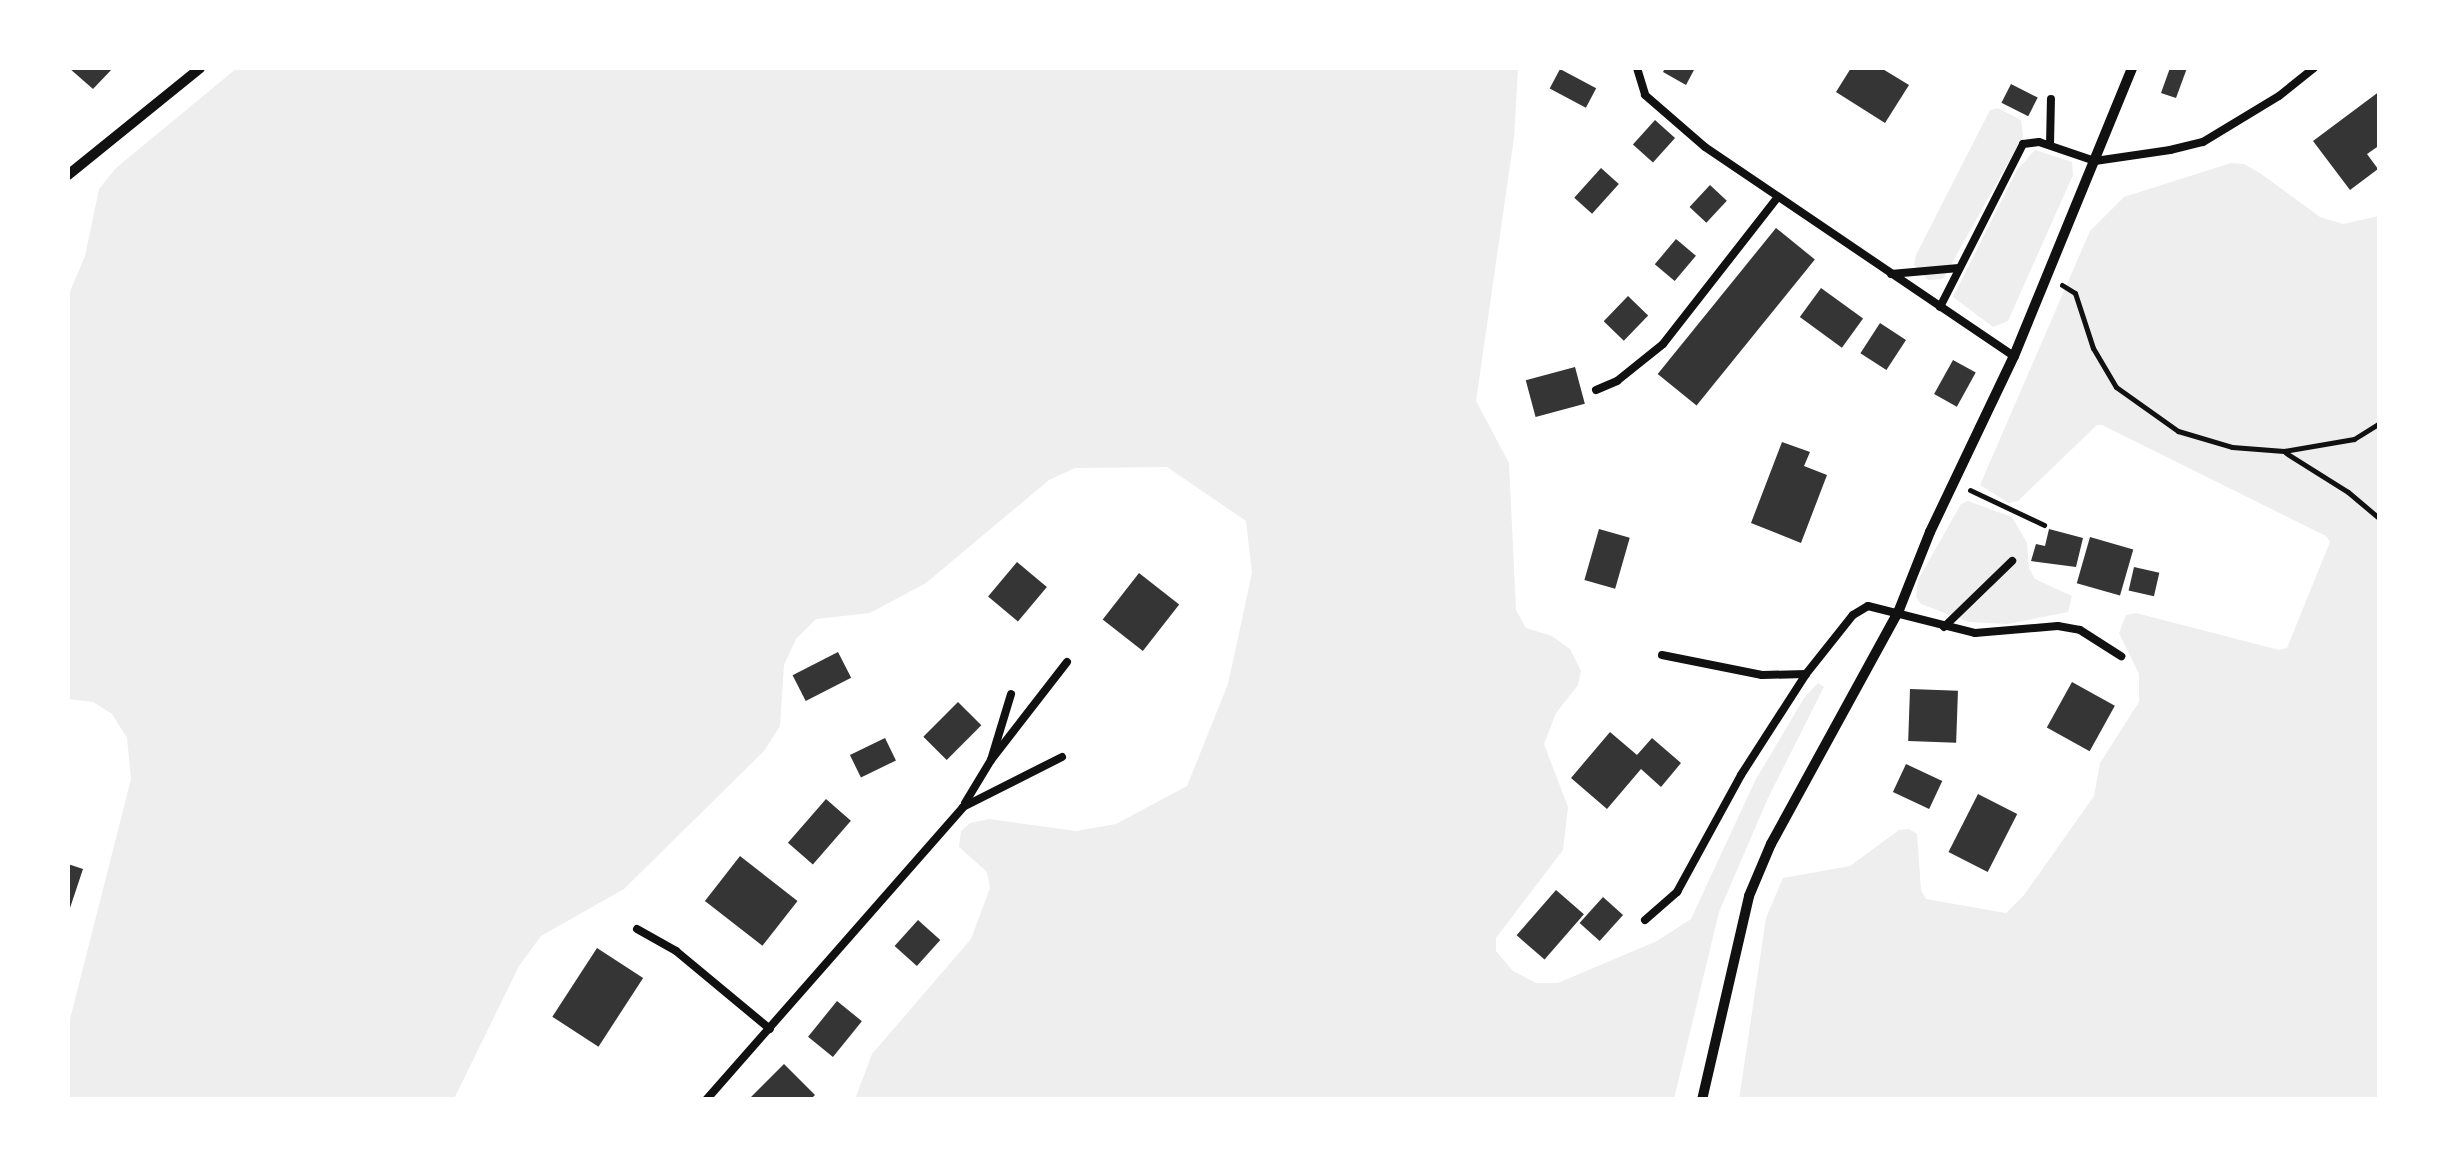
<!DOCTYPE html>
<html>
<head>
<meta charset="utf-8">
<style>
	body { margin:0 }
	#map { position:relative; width:2447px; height:1167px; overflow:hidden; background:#fff; font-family:"DM Sans",sans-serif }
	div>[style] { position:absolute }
	.green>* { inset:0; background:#eee }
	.building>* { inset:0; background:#353535; transform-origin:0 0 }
	.path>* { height:5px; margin:-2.5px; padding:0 2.5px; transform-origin:2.5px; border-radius:2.5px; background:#111 }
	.service>* { height:8px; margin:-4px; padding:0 4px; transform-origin:4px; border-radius:4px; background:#111 }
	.minor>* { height:10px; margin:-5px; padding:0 5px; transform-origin:5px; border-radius:5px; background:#111 }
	span { translate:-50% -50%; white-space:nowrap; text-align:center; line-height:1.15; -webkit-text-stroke:10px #fff; paint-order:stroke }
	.frame { position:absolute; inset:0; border:70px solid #fff; pointer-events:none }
</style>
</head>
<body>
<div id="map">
	<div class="green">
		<i style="clip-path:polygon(237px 68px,1518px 68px,1514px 138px,1476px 401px,1509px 463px,1516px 610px,1526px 628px,1552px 636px,1570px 649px,1581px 671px,1578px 685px,1556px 713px,1544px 744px,1568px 807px,1563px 850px,1496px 938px,1496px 951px,1513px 971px,1536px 983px,1558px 983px,1657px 941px,1691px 919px,1755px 781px,1804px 698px,1818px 683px,1824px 687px,1768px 798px,1719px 912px,1674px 1099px,855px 1099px,872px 1054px,971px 939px,990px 888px,987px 872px,959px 847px,961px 831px,970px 823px,989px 819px,1076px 831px,1116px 824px,1187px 786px,1228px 684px,1252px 573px,1246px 521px,1167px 467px,1075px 468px,1049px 480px,926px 583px,870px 613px,816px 619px,796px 639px,784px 665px,780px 726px,764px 751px,624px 889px,541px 936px,519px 966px,454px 1099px,68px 1099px,68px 1027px,131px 779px,127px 738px,112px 714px,93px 702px,68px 699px,68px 296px,85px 256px,99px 189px,116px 168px)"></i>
		<i style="clip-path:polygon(1998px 108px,2021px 120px,2023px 136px,1943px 279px,1928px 280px,1914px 265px,1916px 255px,1990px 110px)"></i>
		<i style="clip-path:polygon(2035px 150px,2072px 162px,2073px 175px,2008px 321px,1993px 327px,1953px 297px,2017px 170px)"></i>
		<i style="clip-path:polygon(2231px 163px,2244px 164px,2260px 173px,2320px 217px,2343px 224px,2379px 216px,2379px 1099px,1739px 1100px,1766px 918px,1783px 878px,1850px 866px,1899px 830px,1909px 829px,1917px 834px,1921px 890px,1926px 899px,2006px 913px,2024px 895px,2094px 796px,2100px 763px,2139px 702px,2139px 674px,2119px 633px,2126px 615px,2136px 613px,2279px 650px,2287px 648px,2330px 542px,2326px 536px,2102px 425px,2097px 425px,2018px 501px,2009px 503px,1980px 485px,2090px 231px,2124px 197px)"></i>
		<i style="clip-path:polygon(1968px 501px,2012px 517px,2027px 543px,2029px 568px,2035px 579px,2072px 596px,2068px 612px,2007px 624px,1969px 622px,1921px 604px,1916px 597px,1918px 580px,1961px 504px)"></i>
	</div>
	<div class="building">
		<i style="clip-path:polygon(69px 68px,113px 68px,93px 89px)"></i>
		<i style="clip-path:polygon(1665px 68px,1695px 68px,1686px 85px,1663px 72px)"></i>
		<i style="clip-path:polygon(1851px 68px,1881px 68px,1909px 85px,1885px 123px,1836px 92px)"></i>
		<i style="clip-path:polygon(2170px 68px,2187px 68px,2176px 98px,2161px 93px)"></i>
		<i style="left:1560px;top:69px;width:41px;height:22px;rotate:28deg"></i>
		<i style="left:2011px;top:84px;width:30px;height:21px;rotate:27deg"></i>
		<i style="clip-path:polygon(2380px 91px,2380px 145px,2367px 154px,2378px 169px,2350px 190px,2313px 141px)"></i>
		<i style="left:1655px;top:120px;width:27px;height:33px;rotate:42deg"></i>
		<i style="left:1601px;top:168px;width:24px;height:40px;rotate:42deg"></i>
		<i style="left:1710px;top:185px;width:23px;height:30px;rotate:43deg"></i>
		<i style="left:1776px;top:228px;width:50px;height:188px;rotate:39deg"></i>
		<i style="left:1676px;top:239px;width:26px;height:33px;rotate:40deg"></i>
		<i style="left:1821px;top:288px;width:52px;height:36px;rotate:36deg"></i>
		<i style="left:1628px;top:296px;width:28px;height:35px;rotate:44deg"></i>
		<i style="left:1880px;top:323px;width:31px;height:36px;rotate:33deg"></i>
		<i style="left:1953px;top:360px;width:26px;height:39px;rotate:29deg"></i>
		<i style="left:1575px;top:367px;width:38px;height:51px;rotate:75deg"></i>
		<i style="clip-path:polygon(1782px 442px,1810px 452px,1804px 466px,1827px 475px,1801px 543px,1751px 523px)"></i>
		<i style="left:1599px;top:529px;width:32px;height:53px;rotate:16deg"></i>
		<i style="clip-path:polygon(2049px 529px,2083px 538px,2076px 567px,2031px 561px,2036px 544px,2045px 546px)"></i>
		<i style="left:2090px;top:537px;width:45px;height:48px;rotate:16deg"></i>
		<i style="left:1017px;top:562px;width:39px;height:45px;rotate:40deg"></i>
		<i style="left:2134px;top:567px;width:26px;height:24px;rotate:13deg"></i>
		<i style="left:1139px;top:573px;width:51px;height:59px;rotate:38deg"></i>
		<i style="left:838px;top:652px;width:29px;height:51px;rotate:63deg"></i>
		<i style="left:2072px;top:682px;width:49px;height:52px;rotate:29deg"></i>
		<i style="left:1910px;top:689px;width:48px;height:52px;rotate:2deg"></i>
		<i style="left:958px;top:702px;width:33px;height:49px;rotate:45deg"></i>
		<i style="clip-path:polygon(1610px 732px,1637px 755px,1652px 738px,1681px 763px,1661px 787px,1641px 769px,1607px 809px,1571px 778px)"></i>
		<i style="left:885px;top:738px;width:25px;height:39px;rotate:64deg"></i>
		<i style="left:1906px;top:764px;width:40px;height:31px;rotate:25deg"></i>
		<i style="left:1978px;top:794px;width:44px;height:65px;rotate:27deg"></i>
		<i style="left:826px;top:799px;width:33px;height:58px;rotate:41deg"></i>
		<i style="left:740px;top:856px;width:73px;height:57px;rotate:38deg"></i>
		<i style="clip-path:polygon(68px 864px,83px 869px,68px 914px)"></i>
		<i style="left:1556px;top:890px;width:37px;height:60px;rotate:41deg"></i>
		<i style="left:1603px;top:897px;width:27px;height:35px;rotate:42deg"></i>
		<i style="left:918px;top:920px;width:30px;height:35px;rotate:42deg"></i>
		<i style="left:597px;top:948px;width:55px;height:82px;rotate:33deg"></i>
		<i style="left:837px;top:1001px;width:32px;height:46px;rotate:39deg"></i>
		<i style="clip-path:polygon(784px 1064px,815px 1095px,810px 1100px,748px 1100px)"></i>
	</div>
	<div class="path">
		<i style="left:2062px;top:285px;width:15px;rotate:32deg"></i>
		<i style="left:2075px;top:293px;width:58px;rotate:71.9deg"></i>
		<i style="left:2093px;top:348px;width:45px;rotate:59.5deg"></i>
		<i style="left:2116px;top:387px;width:76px;rotate:35.4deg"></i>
		<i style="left:2178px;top:431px;width:56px;rotate:16.5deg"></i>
		<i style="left:2232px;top:447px;width:52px;rotate:4.4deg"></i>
		<i style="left:2284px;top:451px;width:71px;rotate:-9.7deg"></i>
		<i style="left:2354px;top:439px;width:31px;rotate:-32deg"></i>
		<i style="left:2286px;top:453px;width:73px;rotate:32.2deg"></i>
		<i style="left:2348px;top:492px;width:42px;rotate:40.2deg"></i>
		<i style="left:1970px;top:490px;width:82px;rotate:25.3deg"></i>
	</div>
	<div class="service">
		<i style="left:1637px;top:68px;width:28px;rotate:73deg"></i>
		<i style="left:1645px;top:95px;width:79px;rotate:40.9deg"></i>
		<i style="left:1705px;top:147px;width:373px;rotate:34.1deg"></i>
		<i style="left:2050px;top:145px;width:46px;rotate:-88.8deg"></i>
		<i style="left:1891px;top:274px;width:68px;rotate:-5deg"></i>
		<i style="left:1940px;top:307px;width:183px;rotate:-63deg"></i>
		<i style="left:2023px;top:144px;width:16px;rotate:-7deg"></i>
		<i style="left:2039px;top:142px;width:59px;rotate:18.7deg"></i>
		<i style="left:2095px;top:161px;width:76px;rotate:-8.3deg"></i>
		<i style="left:2170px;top:150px;width:34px;rotate:-14deg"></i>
		<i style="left:2203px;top:142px;width:89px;rotate:-31.2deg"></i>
		<i style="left:2279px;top:96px;width:45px;rotate:-38.7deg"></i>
		<i style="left:1596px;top:390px;width:23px;rotate:-23deg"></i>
		<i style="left:1617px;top:381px;width:59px;rotate:-38.8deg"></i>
		<i style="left:1663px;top:344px;width:185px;rotate:-52deg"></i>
		<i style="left:1944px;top:627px;width:95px;rotate:-44.1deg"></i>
		<i style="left:1662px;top:655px;width:102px;rotate:11.3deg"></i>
		<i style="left:1762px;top:675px;width:44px;rotate:-1.3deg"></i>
		<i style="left:991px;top:760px;width:124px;rotate:-52.2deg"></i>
		<i style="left:965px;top:803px;width:50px;rotate:-58.8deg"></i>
		<i style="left:991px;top:760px;width:69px;rotate:-73.1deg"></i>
		<i style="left:1645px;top:920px;width:43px;rotate:-41.2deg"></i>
		<i style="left:1677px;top:892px;width:133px;rotate:-61.3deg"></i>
		<i style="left:1741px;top:775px;width:120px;rotate:-57.2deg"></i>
		<i style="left:1806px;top:674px;width:75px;rotate:-51.5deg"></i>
		<i style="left:1853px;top:615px;width:17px;rotate:-31deg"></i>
		<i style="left:1868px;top:606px;width:110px;rotate:14.2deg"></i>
		<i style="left:1975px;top:633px;width:83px;rotate:-4.8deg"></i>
		<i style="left:2058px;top:626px;width:22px;rotate:10deg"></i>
		<i style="left:2080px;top:630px;width:49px;rotate:32.4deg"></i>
		<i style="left:637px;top:929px;width:45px;rotate:29.4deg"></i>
		<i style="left:676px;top:951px;width:122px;rotate:39.7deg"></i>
		<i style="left:706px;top:1100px;width:390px;rotate:-48.7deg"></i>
		<i style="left:963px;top:807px;width:111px;rotate:-26.8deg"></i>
	</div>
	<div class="minor">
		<i style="left:68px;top:175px;width:170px;rotate:-39deg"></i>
		<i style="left:1702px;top:1100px;width:209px;rotate:-77deg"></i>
		<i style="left:1749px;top:896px;width:56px;rotate:-67.1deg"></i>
		<i style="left:1771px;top:844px;width:267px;rotate:-61.3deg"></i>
		<i style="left:1899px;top:610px;width:84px;rotate:-68.3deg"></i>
		<i style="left:1930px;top:532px;width:195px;rotate:-64.5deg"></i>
		<i style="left:2014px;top:356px;width:311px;rotate:-67.7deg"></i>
	</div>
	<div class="frame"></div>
</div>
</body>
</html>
